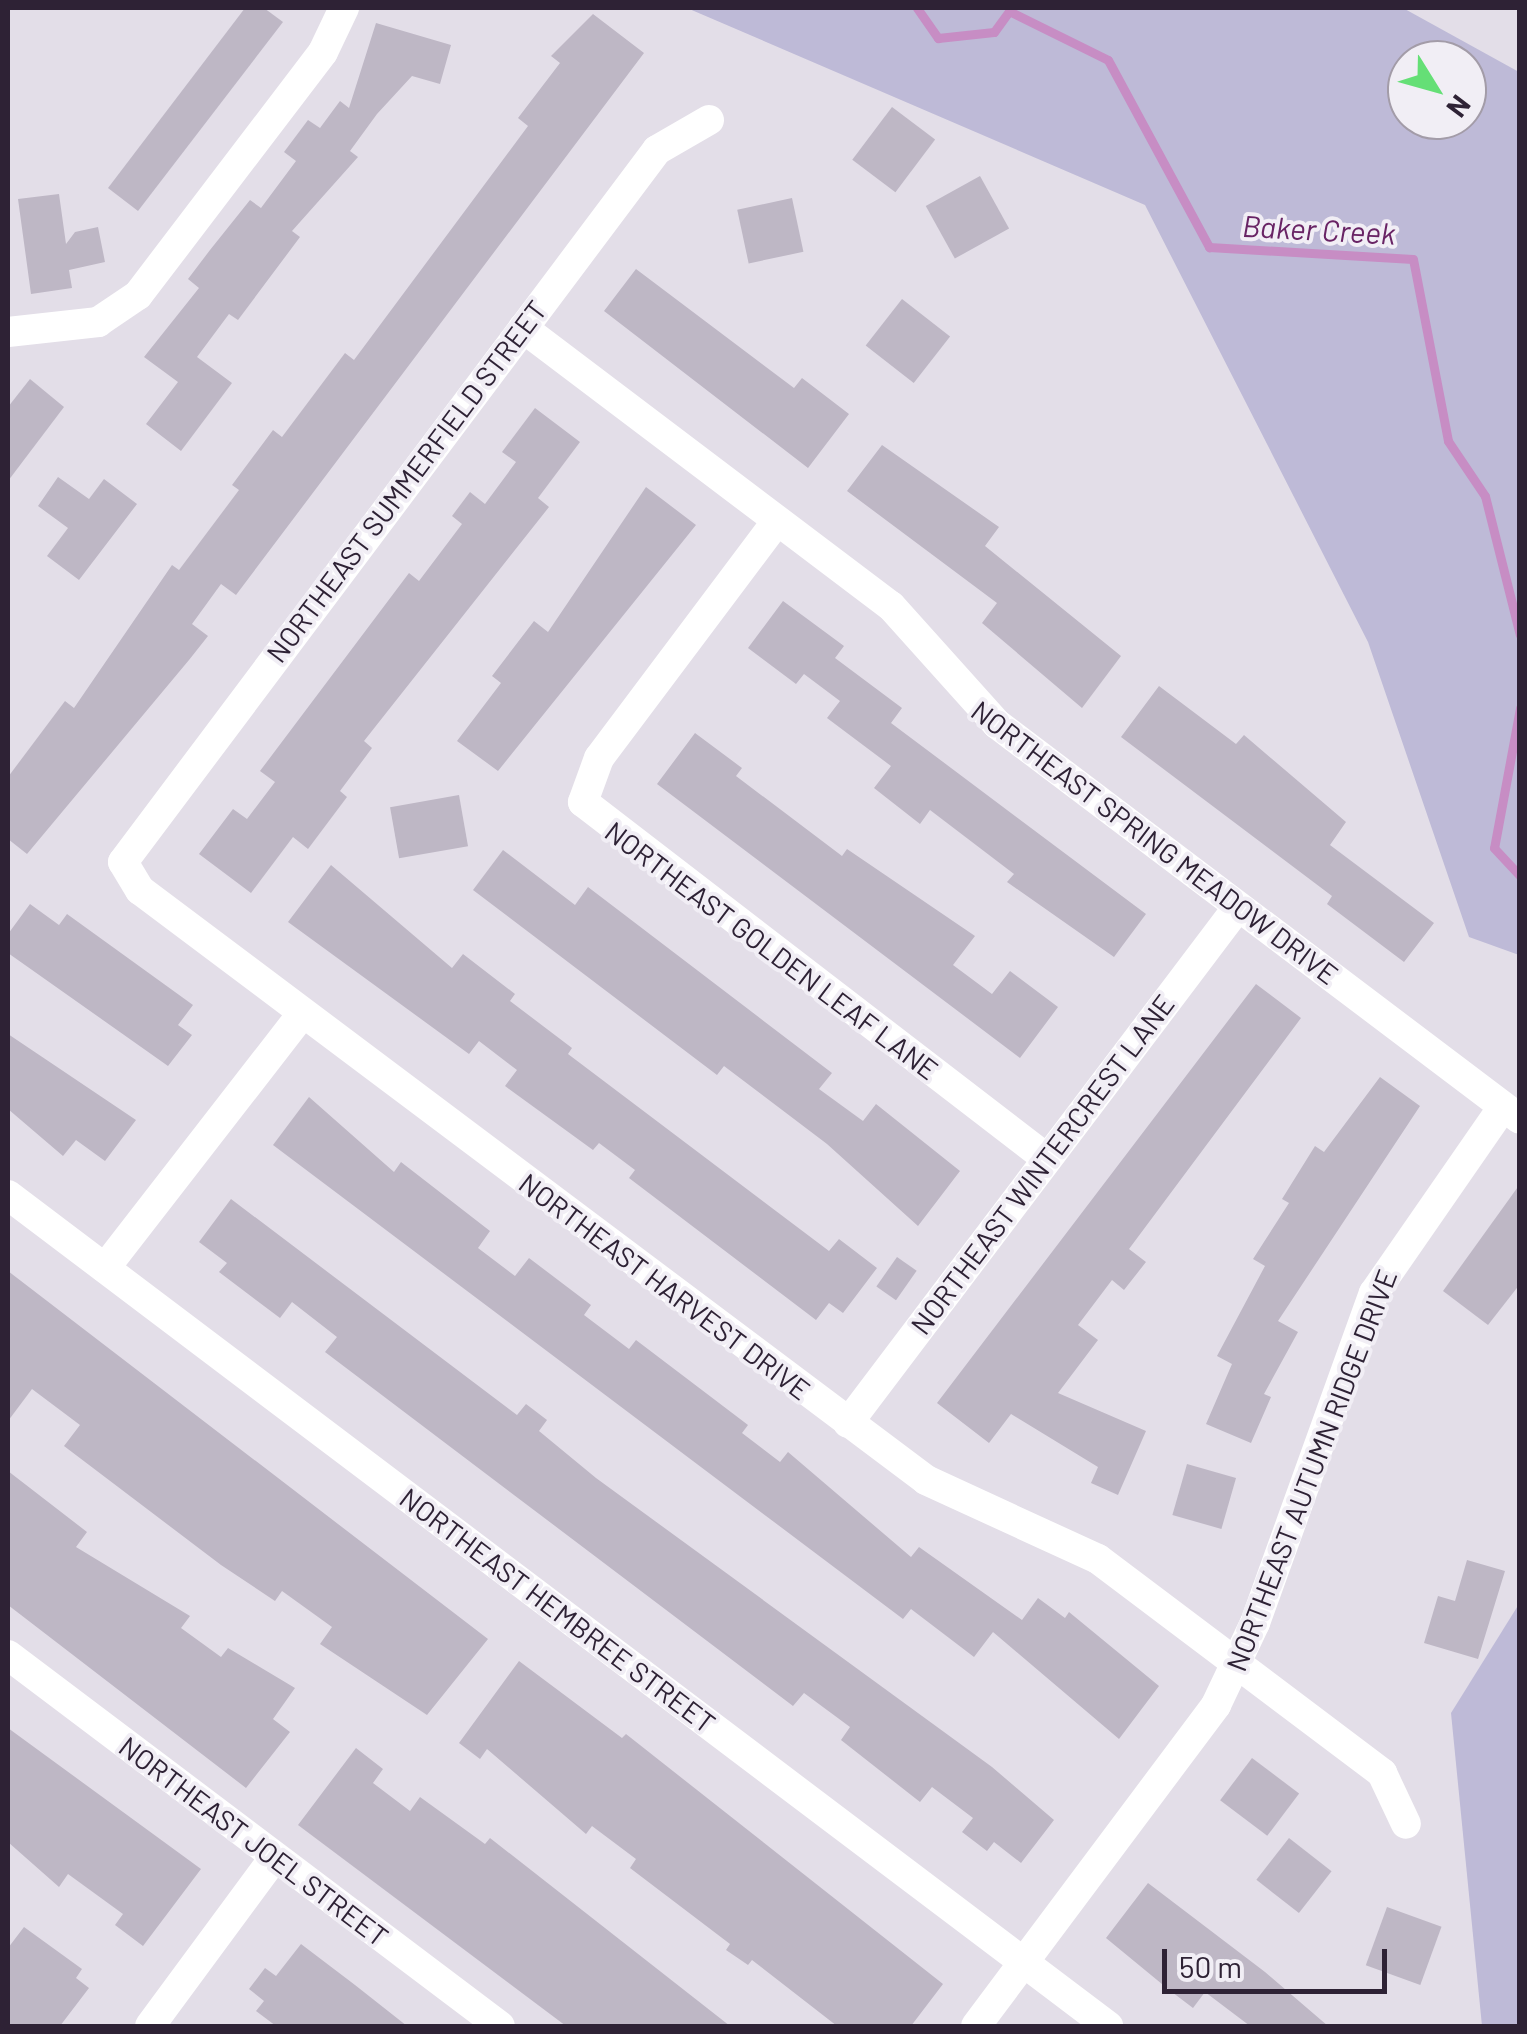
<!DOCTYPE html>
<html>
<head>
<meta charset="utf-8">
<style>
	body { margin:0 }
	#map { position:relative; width:1527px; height:2034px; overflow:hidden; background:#e3dee8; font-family:Barlow,sans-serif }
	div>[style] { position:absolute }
	.green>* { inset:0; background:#bebad7 }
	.stream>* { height:9px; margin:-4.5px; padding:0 4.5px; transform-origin:4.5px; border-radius:4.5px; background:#c78dc4 }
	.building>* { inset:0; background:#beb7c5; transform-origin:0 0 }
	.street>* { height:30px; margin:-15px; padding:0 15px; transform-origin:15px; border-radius:15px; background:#fff }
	span { translate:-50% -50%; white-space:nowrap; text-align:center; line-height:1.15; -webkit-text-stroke:8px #f1eef5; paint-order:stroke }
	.street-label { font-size:28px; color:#2e2235 }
	.water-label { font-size:30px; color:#692465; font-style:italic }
	.frame { position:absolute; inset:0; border:10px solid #2e2235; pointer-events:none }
	.north { position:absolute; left:1387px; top:40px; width:100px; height:100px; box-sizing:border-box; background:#f1eef5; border:2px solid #a39ca8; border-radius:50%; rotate:127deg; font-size:28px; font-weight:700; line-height:40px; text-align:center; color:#2e2235 }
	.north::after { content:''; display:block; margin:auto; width:35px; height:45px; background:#65df76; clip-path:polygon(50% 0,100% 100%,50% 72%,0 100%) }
	.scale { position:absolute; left:1162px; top:1949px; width:225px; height:45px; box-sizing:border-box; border:5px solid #2e2235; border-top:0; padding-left:12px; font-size:30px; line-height:35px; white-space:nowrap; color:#2e2235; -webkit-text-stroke:8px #f1eef5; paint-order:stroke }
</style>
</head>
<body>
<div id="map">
	<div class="green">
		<i style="clip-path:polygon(evenodd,687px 8px,1403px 8px,1519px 72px,1519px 955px,1469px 937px,1368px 642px,1145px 205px,687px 8px,1407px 60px,1467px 60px,1467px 120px,1407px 120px,1407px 60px)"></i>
		<i style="clip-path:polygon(1519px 1604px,1519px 2026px,1482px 2026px,1451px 1713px)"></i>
	</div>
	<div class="stream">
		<i style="left:917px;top:8px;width:37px;rotate:55deg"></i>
		<i style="left:938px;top:38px;width:56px;rotate:-6.1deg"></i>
		<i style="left:994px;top:32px;width:26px;rotate:-54deg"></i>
		<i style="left:1009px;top:11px;width:110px;rotate:26.3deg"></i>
		<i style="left:1108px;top:60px;width:213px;rotate:61.6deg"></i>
		<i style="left:1209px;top:247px;width:204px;rotate:3.4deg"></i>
		<i style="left:1413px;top:259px;width:185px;rotate:79.1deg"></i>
		<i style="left:1448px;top:441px;width:66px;rotate:56.1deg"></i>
		<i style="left:1485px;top:496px;width:143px;rotate:75.9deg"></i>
		<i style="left:1520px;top:708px;width:142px;rotate:100.5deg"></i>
		<i style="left:1494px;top:848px;width:38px;rotate:47deg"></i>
	</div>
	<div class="building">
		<i style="clip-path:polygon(245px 8px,264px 8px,283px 22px,138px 211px,108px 188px)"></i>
		<i style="clip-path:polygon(593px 14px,644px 53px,236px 595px,221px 584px,192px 624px,208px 636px,189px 660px,27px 854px,8px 839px,8px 777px,65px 701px,74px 708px,172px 565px,179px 570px,239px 490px,232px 485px,273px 430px,282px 437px,345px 353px,354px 360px,528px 126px,518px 118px,560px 63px,551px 56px)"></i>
		<i style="clip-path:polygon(376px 23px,451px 45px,440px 84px,412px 76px,377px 114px,350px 151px,358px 157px,292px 231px,300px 237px,238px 320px,229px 314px,197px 357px,232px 383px,181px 451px,146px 424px,178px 382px,144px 357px,199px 288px,188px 279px,210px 250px,250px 200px,261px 208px,296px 161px,284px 152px,308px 120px,320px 128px,340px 101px,349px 108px)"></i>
		<i style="left:892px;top:107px;width:54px;height:66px;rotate:37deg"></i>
		<i style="left:980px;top:176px;width:60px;height:62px;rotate:61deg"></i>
		<i style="clip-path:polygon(59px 194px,66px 244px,75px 232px,98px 227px,105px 262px,69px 270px,72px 288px,31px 294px,18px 199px)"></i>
		<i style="left:792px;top:198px;width:55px;height:56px;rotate:78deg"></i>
		<i style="clip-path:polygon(636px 269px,794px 388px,802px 378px,849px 414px,808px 468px,604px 311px)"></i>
		<i style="left:902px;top:299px;width:61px;height:59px;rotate:38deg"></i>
		<i style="clip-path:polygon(30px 379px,64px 407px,8px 481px,8px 407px)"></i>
		<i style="clip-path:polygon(535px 408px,580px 442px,538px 498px,549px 507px,364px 741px,372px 748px,340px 791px,347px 797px,308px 849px,293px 837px,251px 893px,199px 854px,233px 809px,247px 819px,275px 782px,260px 771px,409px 573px,419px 581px,462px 524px,452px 516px,470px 492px,485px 504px,516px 462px,502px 452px)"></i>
		<i style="clip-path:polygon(882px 445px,999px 527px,985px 546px,1121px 656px,1082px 708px,982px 623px,997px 603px,847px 491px)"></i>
		<i style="clip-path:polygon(58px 477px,89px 499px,104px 479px,137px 504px,79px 580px,47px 556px,68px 528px,38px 506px)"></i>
		<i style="clip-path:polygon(646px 487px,696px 525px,498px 771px,457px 741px,501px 683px,492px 676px,534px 621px,548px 632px)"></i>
		<i style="clip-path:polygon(783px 601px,844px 646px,835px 658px,902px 708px,891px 723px,1146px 914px,1114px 957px,1007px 882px,1014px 874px,930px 810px,920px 824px,874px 788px,891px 766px,827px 718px,840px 701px,804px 674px,796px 684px,748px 648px)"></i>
		<i style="clip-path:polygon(1159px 686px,1236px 744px,1244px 735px,1346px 822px,1330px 845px,1434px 923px,1404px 962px,1327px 904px,1332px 896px,1121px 737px)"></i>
		<i style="clip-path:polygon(695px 733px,742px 768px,736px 776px,842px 856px,847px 849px,975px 936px,953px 965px,992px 994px,1010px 971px,1058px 1007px,1020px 1058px,657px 784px)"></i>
		<i style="left:459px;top:795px;width:52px;height:70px;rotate:80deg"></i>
		<i style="clip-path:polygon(503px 850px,575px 905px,588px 887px,832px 1073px,819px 1089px,863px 1121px,876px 1104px,960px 1171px,918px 1226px,827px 1144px,724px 1066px,717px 1075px,473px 890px)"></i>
		<i style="clip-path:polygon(331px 865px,452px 968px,463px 954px,515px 994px,510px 1001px,572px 1048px,568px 1054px,829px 1251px,839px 1239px,877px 1268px,843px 1313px,829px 1303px,816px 1320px,629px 1178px,635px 1170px,599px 1143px,593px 1150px,505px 1086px,517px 1070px,479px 1041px,469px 1054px,288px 922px)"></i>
		<i style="clip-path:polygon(30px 904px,59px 925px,67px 914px,193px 1005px,178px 1025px,192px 1035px,168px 1066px,8px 953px,8px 934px)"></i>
		<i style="clip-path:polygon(1256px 984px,1301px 1018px,1129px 1249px,1146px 1262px,1124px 1290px,1112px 1280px,1078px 1325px,1098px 1340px,1058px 1393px,1146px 1431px,1118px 1495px,1091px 1483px,1098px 1467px,1011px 1414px,989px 1443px,937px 1403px)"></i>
		<i style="clip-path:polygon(8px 1034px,136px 1120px,105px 1161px,76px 1140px,63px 1156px,8px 1109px)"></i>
		<i style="clip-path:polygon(1380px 1077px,1420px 1106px,1278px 1321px,1298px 1332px,1264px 1394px,1271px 1397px,1251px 1443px,1206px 1424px,1232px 1364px,1217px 1356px,1265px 1266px,1253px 1259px,1289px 1203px,1282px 1199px,1315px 1146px,1324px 1152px)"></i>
		<i style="clip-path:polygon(309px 1097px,394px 1172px,401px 1162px,490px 1231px,478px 1248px,515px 1276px,529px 1258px,591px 1305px,584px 1315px,629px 1349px,636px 1340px,748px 1425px,742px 1433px,780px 1462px,788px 1452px,911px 1557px,919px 1547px,1022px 1620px,1038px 1598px,1065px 1618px,1069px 1612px,1159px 1686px,1119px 1739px,993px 1632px,974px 1657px,911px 1609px,903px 1619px,273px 1145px)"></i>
		<i style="clip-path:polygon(1520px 1184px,1520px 1284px,1488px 1325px,1443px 1291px)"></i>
		<i style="clip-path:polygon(231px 1199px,517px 1415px,526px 1404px,547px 1420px,539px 1431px,596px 1478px,992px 1767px,1054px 1820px,1021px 1863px,994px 1842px,987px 1851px,962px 1832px,973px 1818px,932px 1787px,920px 1802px,841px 1740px,850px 1727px,804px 1693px,793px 1706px,325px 1352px,337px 1337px,292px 1302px,280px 1318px,219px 1272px,227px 1263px,199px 1242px)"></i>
		<i style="left:897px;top:1257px;width:24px;height:36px;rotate:35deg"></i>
		<i style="clip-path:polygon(8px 1271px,488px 1639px,427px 1715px,320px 1644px,332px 1627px,282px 1591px,275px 1601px,221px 1565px,64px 1446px,80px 1425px,32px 1389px,8px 1421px)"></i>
		<i style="left:1187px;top:1464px;width:51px;height:53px;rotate:16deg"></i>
		<i style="clip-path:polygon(8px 1471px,87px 1532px,76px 1547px,190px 1616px,181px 1628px,221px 1657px,228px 1648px,295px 1688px,273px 1719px,290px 1732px,246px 1788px,8px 1605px)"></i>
		<i style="clip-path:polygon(1467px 1560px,1505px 1571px,1478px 1659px,1424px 1643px,1438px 1596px,1455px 1601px)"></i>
		<i style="clip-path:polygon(519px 1661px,622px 1738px,626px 1734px,943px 1984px,911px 2026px,837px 2026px,752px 1960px,748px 1965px,726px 1950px,730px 1944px,630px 1868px,636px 1859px,592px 1826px,586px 1834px,487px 1749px,480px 1759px,459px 1743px)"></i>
		<i style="clip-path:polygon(8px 1728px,201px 1869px,143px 1946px,115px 1925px,123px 1914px,68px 1874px,59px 1887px,8px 1842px)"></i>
		<i style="clip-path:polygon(356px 1748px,383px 1769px,373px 1783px,410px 1811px,420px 1797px,485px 1844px,490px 1838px,730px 2026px,566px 2026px,298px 1825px)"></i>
		<i style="left:1252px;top:1758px;width:59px;height:53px;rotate:37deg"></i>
		<i style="left:1289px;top:1838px;width:54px;height:53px;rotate:38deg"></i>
		<i style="clip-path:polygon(1148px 1883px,1265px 1972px,1328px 2026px,1250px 2026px,1205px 1992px,1193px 2008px,1168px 1989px,1106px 1938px)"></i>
		<i style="left:1387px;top:1907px;width:58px;height:62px;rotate:20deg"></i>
		<i style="clip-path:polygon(24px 1927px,82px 1969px,76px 1978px,89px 1988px,60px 2026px,8px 2026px,8px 1948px)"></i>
		<i style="clip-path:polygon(301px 1944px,355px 1985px,407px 2026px,276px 2026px,256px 2011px,264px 2001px,249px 1989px,265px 1968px,276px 1976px)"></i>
	</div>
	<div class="street">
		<i style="left:709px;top:120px;width:60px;rotate:150deg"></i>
		<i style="left:657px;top:150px;width:890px;rotate:126.87deg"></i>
		<i style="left:123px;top:862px;width:33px;rotate:59deg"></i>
		<i style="left:140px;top:890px;width:983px;rotate:36.89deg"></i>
		<i style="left:926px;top:1480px;width:189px;rotate:24.7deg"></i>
		<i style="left:1098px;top:1559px;width:356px;rotate:37deg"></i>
		<i style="left:1382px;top:1773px;width:56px;rotate:64.8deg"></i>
		<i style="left:523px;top:328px;width:461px;rotate:37.1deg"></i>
		<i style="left:891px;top:606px;width:159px;rotate:48.1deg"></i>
		<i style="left:997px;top:724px;width:655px;rotate:37.06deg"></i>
		<i style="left:8px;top:332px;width:91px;rotate:-6.3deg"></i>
		<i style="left:98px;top:322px;width:48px;rotate:-34deg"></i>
		<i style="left:138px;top:295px;width:305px;rotate:-52.7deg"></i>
		<i style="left:323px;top:52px;width:49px;rotate:-64.5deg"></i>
		<i style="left:777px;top:521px;width:296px;rotate:126.9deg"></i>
		<i style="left:599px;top:758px;width:47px;rotate:110deg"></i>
		<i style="left:583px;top:802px;width:584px;rotate:37.56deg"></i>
		<i style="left:8px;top:1195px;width:1379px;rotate:37.07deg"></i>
		<i style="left:105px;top:1268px;width:321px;rotate:-52.2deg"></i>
		<i style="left:848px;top:1423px;width:647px;rotate:-52.92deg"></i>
		<i style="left:8px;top:1655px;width:616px;rotate:37.02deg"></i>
		<i style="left:150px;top:2026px;width:209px;rotate:-53.6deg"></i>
		<i style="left:976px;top:2026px;width:401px;rotate:-53.2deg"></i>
		<i style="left:1216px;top:1705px;width:91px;rotate:-64.6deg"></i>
		<i style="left:1255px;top:1623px;width:351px;rotate:-70.2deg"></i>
		<i style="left:1374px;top:1293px;width:226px;rotate:-55.3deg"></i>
	</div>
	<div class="street-label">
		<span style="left:406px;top:481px;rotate:-53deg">NORTHEAST SUMMERFIELD STREET</span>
		<span style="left:1155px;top:842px;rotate:37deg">NORTHEAST SPRING MEADOW DRIVE</span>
		<span style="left:772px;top:950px;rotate:37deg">NORTHEAST GOLDEN LEAF LANE</span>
		<span style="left:1042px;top:1164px;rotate:-53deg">NORTHEAST WINTERCREST LANE</span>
		<span style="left:665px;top:1286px;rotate:37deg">NORTHEAST HARVEST DRIVE</span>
		<span style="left:1311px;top:1470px;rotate:-69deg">NORTHEAST AUTUMN RIDGE DRIVE</span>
		<span style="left:558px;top:1610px;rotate:37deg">NORTHEAST HEMBREE STREET</span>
		<span style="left:254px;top:1841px;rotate:37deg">NORTHEAST JOEL STREET</span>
	</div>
	<div class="water-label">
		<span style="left:1319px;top:229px;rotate:3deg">Baker Creek</span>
	</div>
	<div class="frame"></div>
	<div class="north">N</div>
	<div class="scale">50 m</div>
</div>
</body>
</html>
